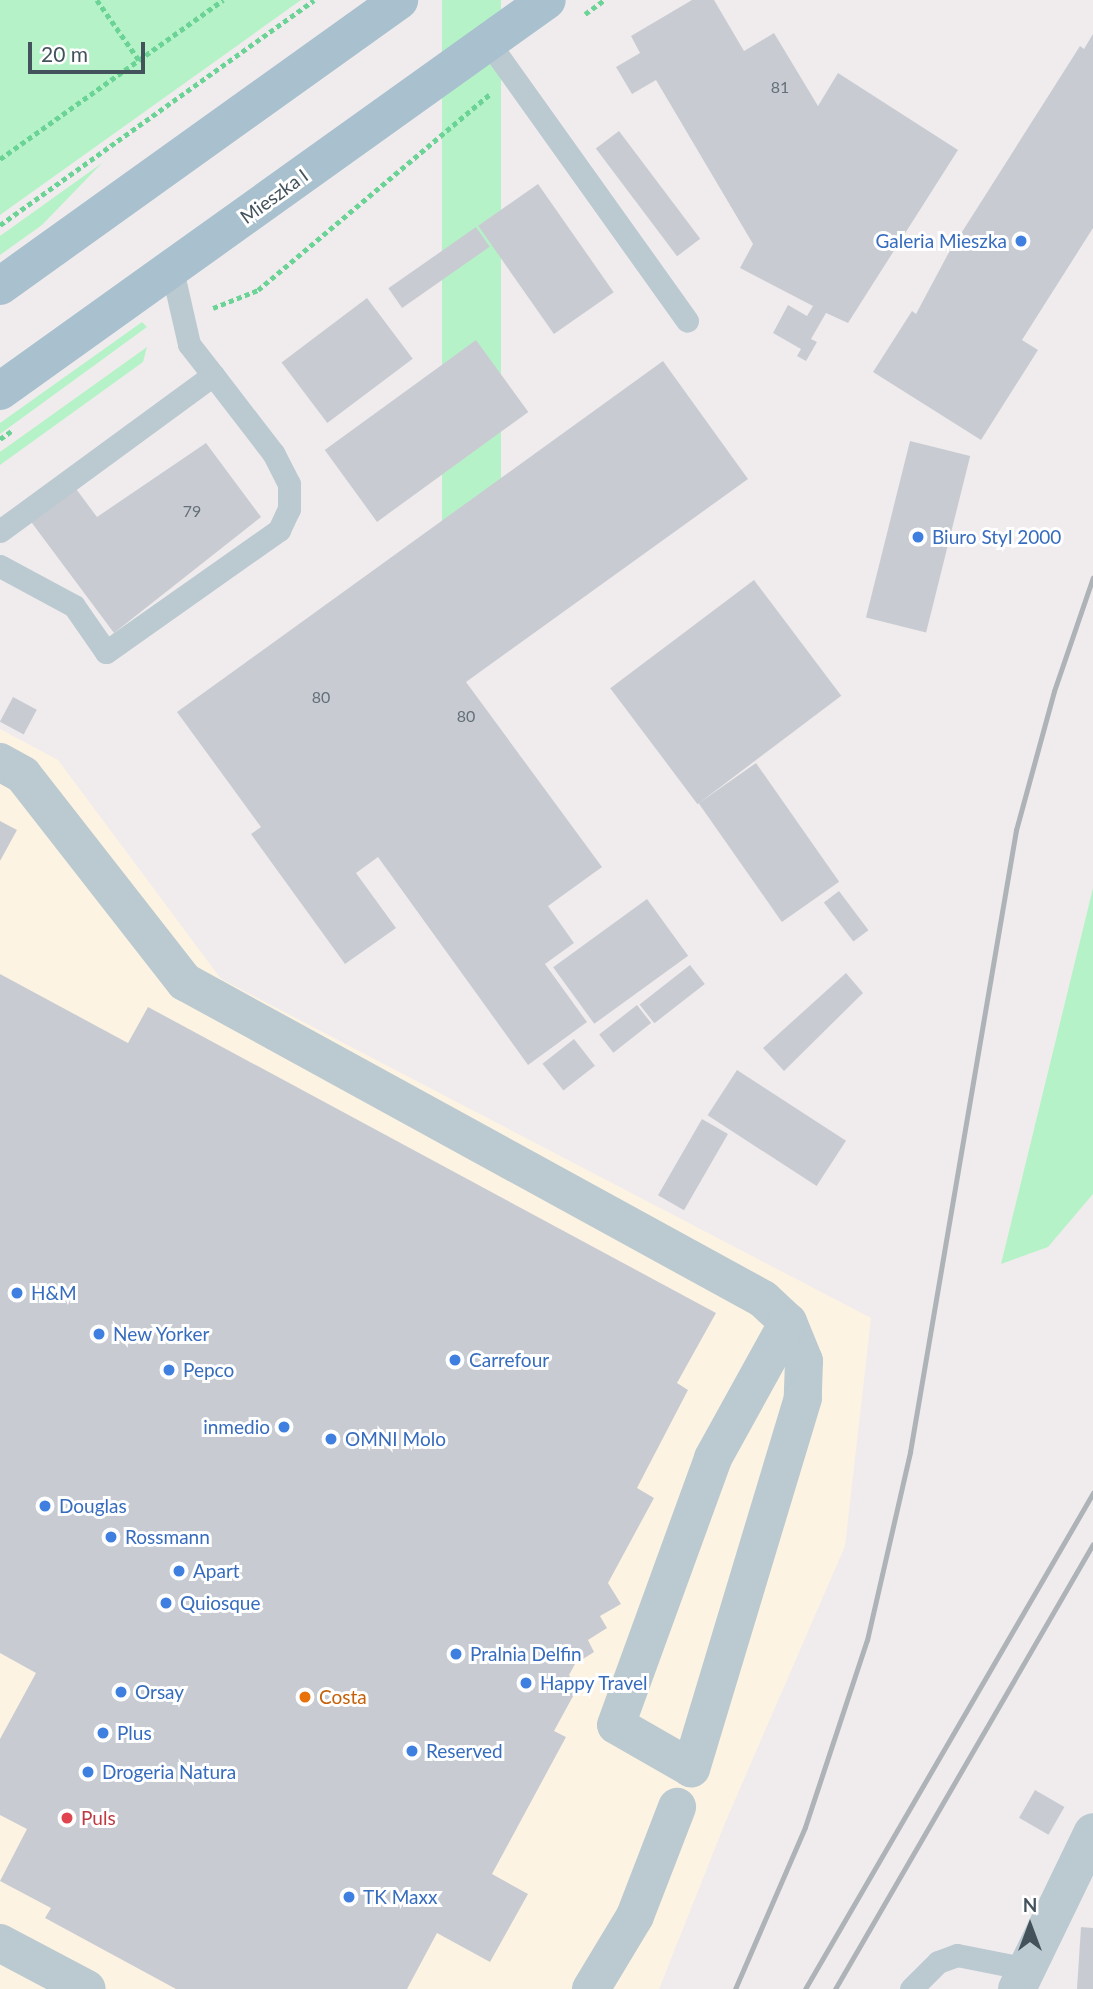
<!DOCTYPE html>
<html>
<head>
<meta charset="utf-8">
<style>
	body { margin:0 }
	#map { position:relative; width:1093px; height:1989px; overflow:hidden; background:#f0eced; font-family:Lato,sans-serif }
	div>[style] { position:absolute }
	.commercial>* { inset:0; background:#fdf3e3 }
	.green>* { inset:0; background:#b6f2c7; transform-origin:0 0 }
	.building>* { inset:0; background:#c8ccd2; transform-origin:0 0 }
	.path>* { height:4.5px; margin-top:-2.25px; transform-origin:0; background:repeating-linear-gradient(90deg,#6bd395 0 5px,transparent 0 8.5px) }
	.lane>* { height:23px; margin:-11.5px; padding:0 11.5px; transform-origin:11.5px; border-radius:11.5px; background:#bbc9d0 }
	.street>* { height:38px; margin:-19px; padding:0 19px; transform-origin:19px; border-radius:19px; background:#bbc9d0 }
	.primary>* { height:38px; margin:-19px; padding:0 19px; transform-origin:19px; border-radius:19px; background:#a9c0ce }
	.rail>* { height:5px; margin:-2.5px; padding:0 2.5px; transform-origin:2.5px; border-radius:2.5px; background:#aeb3b8 }
	.dots>* { width:19px; height:19px; translate:-50% -50%; box-sizing:border-box; border:4px solid #fff; border-radius:50% }
	span { translate:-50% -50%; white-space:nowrap; text-align:center; line-height:1.15; -webkit-text-stroke:6px #fff; paint-order:stroke }
	.number-label { font-size:16px; color:#647079 }
	.number-label span { -webkit-text-stroke-width:0 }
	.street-label { font-size:19px; color:#43525b }
	.shop-label { font-size:19px; color:#366cbe }
	.right { translate:-100% -50%; text-align:right }
	.left { translate:0 -50%; text-align:left }
	.food-label { font-size:19px; color:#c56008 }
	.health-label { font-size:19px; color:#be3a42 }
	.north { position:absolute; left:995px; top:1891px; width:70px; height:70px; -webkit-text-stroke:5px #fff; paint-order:stroke; rotate:0deg; font-size:19px; font-weight:700; line-height:28px; text-align:center; color:#43525b }
	.north::after { content:''; display:block; margin:auto; width:24px; height:32px; background:#43525b; clip-path:polygon(50% 0,100% 100%,50% 72%,0 100%) }
	.scale { position:absolute; left:28px; top:42px; width:117px; height:32px; box-sizing:border-box; border:4px solid #43525b; border-top:0; padding-left:9px; font-size:21px; line-height:24px; white-space:nowrap; color:#43525b; -webkit-text-stroke:5px #fff; paint-order:stroke }
</style>
</head>
<body>
<div id="map">
	<div class="commercial">
		<i style="clip-path:polygon(0 729px,58px 760px,221px 979px,871px 1318px,845px 1546px,725px 1823px,659px 1989px,0 1989px)"></i>
	</div>
	<div class="green">
		<i style="clip-path:polygon(0 0,301px 0,0 215px)"></i>
		<i style="left:442px;top:0;width:59px;height:543px"></i>
		<i style="clip-path:polygon(102px 163px,42px 225px,0 255px,0 236px)"></i>
		<i style="clip-path:polygon(142px 322px,147px 327px,0 434px,0 423px)"></i>
		<i style="clip-path:polygon(147px 347px,143px 362px,0 465px,0 452px)"></i>
		<i style="clip-path:polygon(1093px 888px,1093px 1194px,1048px 1247px,1001px 1264px)"></i>
	</div>
	<div class="building">
		<i style="clip-path:polygon(692px 0,714px 0,744px 51px,774px 33px,818px 106px,838px 73px,958px 150px,848px 323px,826px 313px,811px 339px,817px 342px,806px 361px,797px 356px,801px 349px,773px 333px,788px 305px,807px 316px,813px 306px,740px 268px,753px 244px,656px 80px,632px 94px,616px 67px,640px 53px,631px 36px)"></i>
		<i style="clip-path:polygon(1093px 34px,1093px 228px,1022px 340px,1038px 350px,981px 440px,873px 372px,912px 311px,916px 314px,948px 254px,1080px 46px,1084px 49px)"></i>
		<i style="left:619px;top:131px;width:135px;height:29px;rotate:53deg"></i>
		<i style="left:538px;top:184px;width:132px;height:73px;rotate:55deg"></i>
		<i style="left:476px;top:227px;width:24px;height:107px;rotate:55deg"></i>
		<i style="left:367px;top:298px;width:76px;height:107px;rotate:53deg"></i>
		<i style="left:476px;top:340px;width:89px;height:187px;rotate:54deg"></i>
		<i style="clip-path:polygon(663px 361px,748px 479px,466px 682px,602px 867px,548px 906px,574px 943px,545px 964px,587px 1022px,528px 1065px,378px 857px,356px 873px,396px 928px,345px 964px,251px 834px,261px 827px,177px 712px)"></i>
		<i style="left:910px;top:441px;width:62px;height:182px;rotate:14deg"></i>
		<i style="clip-path:polygon(206px 443px,261px 517px,114px 633px,20px 507px,65px 474px,97px 517px)"></i>
		<i style="left:754px;top:580px;width:145px;height:180px;rotate:53deg"></i>
		<i style="left:13px;top:697px;width:27px;height:28px;rotate:28deg"></i>
		<i style="left:756px;top:763px;width:145px;height:70px;rotate:55deg"></i>
		<i style="clip-path:polygon(0 821px,17px 830px,0 861px)"></i>
		<i style="left:839px;top:891px;width:49px;height:19px;rotate:53deg"></i>
		<i style="left:647px;top:899px;width:70px;height:116px;rotate:54deg"></i>
		<i style="left:690px;top:965px;width:24px;height:64px;rotate:52deg"></i>
		<i style="clip-path:polygon(846px 973px,863px 993px,784px 1071px,763px 1048px)"></i>
		<i style="clip-path:polygon(0 974px,128px 1043px,148px 1007px,716px 1313px,677px 1383px,688px 1390px,637px 1488px,654px 1498px,608px 1583px,621px 1604px,600px 1616px,607px 1628px,588px 1640px,594px 1652px,575px 1664px,569px 1675px,578px 1687px,554px 1731px,566px 1737px,492px 1874px,528px 1894px,490px 1962px,437px 1933px,407px 1989px,176px 1989px,45px 1918px,51px 1908px,0 1881px,27px 1829px,0 1815px,0 1739px,36px 1673px,0 1653px)"></i>
		<i style="left:637px;top:1005px;width:23px;height:48px;rotate:52deg"></i>
		<i style="left:574px;top:1039px;width:34px;height:40px;rotate:52deg"></i>
		<i style="left:737px;top:1070px;width:130px;height:54px;rotate:33deg"></i>
		<i style="left:702px;top:1119px;width:30px;height:88px;rotate:30deg"></i>
		<i style="left:1035px;top:1790px;width:34px;height:32px;rotate:30deg"></i>
		<i style="clip-path:polygon(1081px 1927px,1093px 1928px,1093px 1989px,1077px 1989px)"></i>
	</div>
	<div class="path">
		<i style="left:97px;top:0;width:73px;rotate:55deg"></i>
		<i style="left:585px;top:14px;width:24px;rotate:-36deg"></i>
		<i style="left:0;top:159px;width:274px;rotate:-35.5deg"></i>
		<i style="left:0;top:225px;width:386px;rotate:-35.6deg"></i>
		<i style="left:213px;top:308px;width:48px;rotate:-21.8deg"></i>
		<i style="left:258px;top:290px;width:304px;rotate:-40.2deg"></i>
		<i style="left:0;top:439px;width:16px;rotate:-35deg"></i>
	</div>
	<div class="lane">
		<i style="left:489px;top:43px;width:341px;rotate:54.5deg"></i>
		<i style="left:0;top:531px;width:264px;rotate:-36.2deg"></i>
		<i style="left:213px;top:375px;width:39px;rotate:-128deg"></i>
		<i style="left:189px;top:344px;width:76px;rotate:-102.9deg"></i>
		<i style="left:0;top:566px;width:84px;rotate:28.4deg"></i>
		<i style="left:74px;top:606px;width:56px;rotate:55.2deg"></i>
		<i style="left:106px;top:652px;width:212px;rotate:-35.2deg"></i>
		<i style="left:279px;top:530px;width:23px;rotate:-65deg"></i>
		<i style="left:289px;top:509px;width:25px;rotate:-90deg"></i>
		<i style="left:289px;top:484px;width:35px;rotate:-117deg"></i>
		<i style="left:273px;top:453px;width:98px;rotate:-127.6deg"></i>
		<i style="left:911px;top:1989px;width:38px;rotate:-45deg"></i>
		<i style="left:938px;top:1962px;width:20px;rotate:-20deg"></i>
		<i style="left:957px;top:1955px;width:72px;rotate:11.2deg"></i>
	</div>
	<div class="street">
		<i style="left:0;top:762px;width:26px;rotate:29deg"></i>
		<i style="left:23px;top:775px;width:263px;rotate:52deg"></i>
		<i style="left:185px;top:982px;width:659px;rotate:28.74deg"></i>
		<i style="left:763px;top:1299px;width:34px;rotate:43deg"></i>
		<i style="left:788px;top:1322px;width:42px;rotate:67.7deg"></i>
		<i style="left:804px;top:1361px;width:37px;rotate:92deg"></i>
		<i style="left:803px;top:1398px;width:387px;rotate:106.8deg"></i>
		<i style="left:691px;top:1768px;width:86px;rotate:-150.2deg"></i>
		<i style="left:616px;top:1725px;width:284px;rotate:-70deg"></i>
		<i style="left:713px;top:1458px;width:155px;rotate:-61.1deg"></i>
		<i style="left:0;top:1943px;width:98px;rotate:27.9deg"></i>
		<i style="left:591px;top:1989px;width:85px;rotate:-58.9deg"></i>
		<i style="left:635px;top:1916px;width:117px;rotate:-68.9deg"></i>
		<i style="left:1017px;top:1989px;width:174px;rotate:-64.2deg"></i>
	</div>
	<div class="primary">
		<i style="left:0;top:286px;width:491px;rotate:-35.6deg"></i>
		<i style="left:0;top:391px;width:672px;rotate:-35.56deg"></i>
	</div>
	<div class="rail">
		<i style="left:735px;top:1989px;width:176px;rotate:-66.6deg"></i>
		<i style="left:805px;top:1827px;width:197px;rotate:-71.7deg"></i>
		<i style="left:867px;top:1640px;width:193px;rotate:-77.1deg"></i>
		<i style="left:910px;top:1452px;width:631px;rotate:-80.33deg"></i>
		<i style="left:1016px;top:830px;width:144px;rotate:-74.7deg"></i>
		<i style="left:1054px;top:691px;width:120px;rotate:-71.1deg"></i>
		<i style="left:805px;top:1989px;width:574px;rotate:-59.86deg"></i>
		<i style="left:835px;top:1989px;width:514px;rotate:-59.9deg"></i>
	</div>
	<div class="dots">
		<i style="left:1021px;top:241px;background:#3f7fe0"></i>
		<i style="left:918px;top:537px;background:#3f7fe0"></i>
		<i style="left:17px;top:1293px;background:#3f7fe0"></i>
		<i style="left:99px;top:1334px;background:#3f7fe0"></i>
		<i style="left:455px;top:1360px;background:#3f7fe0"></i>
		<i style="left:169px;top:1370px;background:#3f7fe0"></i>
		<i style="left:284px;top:1427px;background:#3f7fe0"></i>
		<i style="left:331px;top:1439px;background:#3f7fe0"></i>
		<i style="left:45px;top:1506px;background:#3f7fe0"></i>
		<i style="left:111px;top:1537px;background:#3f7fe0"></i>
		<i style="left:179px;top:1571px;background:#3f7fe0"></i>
		<i style="left:166px;top:1603px;background:#3f7fe0"></i>
		<i style="left:456px;top:1654px;background:#3f7fe0"></i>
		<i style="left:526px;top:1683px;background:#3f7fe0"></i>
		<i style="left:121px;top:1692px;background:#3f7fe0"></i>
		<i style="left:305px;top:1697px;background:#e8710a"></i>
		<i style="left:103px;top:1733px;background:#3f7fe0"></i>
		<i style="left:412px;top:1751px;background:#3f7fe0"></i>
		<i style="left:88px;top:1772px;background:#3f7fe0"></i>
		<i style="left:67px;top:1818px;background:#e0444e"></i>
		<i style="left:349px;top:1897px;background:#3f7fe0"></i>
	</div>
	<div class="number-label">
		<span style="left:780px;top:87px">81</span>
		<span style="left:192px;top:511px">79</span>
		<span style="left:321px;top:697px">80</span>
		<span style="left:466px;top:716px">80</span>
	</div>
	<div class="street-label">
		<span style="left:274px;top:196px;rotate:-36deg">Mieszka I</span>
	</div>
	<div class="shop-label">
		<span class="right" style="left:1007px;top:241px">Galeria Mieszka</span>
		<span class="left" style="left:932px;top:537px">Biuro Styl 2000</span>
		<span class="left" style="left:31px;top:1293px">H&amp;M</span>
		<span class="left" style="left:113px;top:1334px">New Yorker</span>
		<span class="left" style="left:469px;top:1360px">Carrefour</span>
		<span class="left" style="left:183px;top:1370px">Pepco</span>
		<span class="right" style="left:270px;top:1427px">inmedio</span>
		<span class="left" style="left:345px;top:1439px">OMNI Molo</span>
		<span class="left" style="left:59px;top:1506px">Douglas</span>
		<span class="left" style="left:125px;top:1537px">Rossmann</span>
		<span class="left" style="left:193px;top:1571px">Apart</span>
		<span class="left" style="left:180px;top:1603px">Quiosque</span>
		<span class="left" style="left:470px;top:1654px">Pralnia Delfin</span>
		<span class="left" style="left:540px;top:1683px">Happy Travel</span>
		<span class="left" style="left:135px;top:1692px">Orsay</span>
		<span class="left" style="left:117px;top:1733px">Plus</span>
		<span class="left" style="left:426px;top:1751px">Reserved</span>
		<span class="left" style="left:102px;top:1772px">Drogeria Natura</span>
		<span class="left" style="left:363px;top:1897px">TK Maxx</span>
	</div>
	<div class="food-label">
		<span class="left" style="left:319px;top:1697px">Costa</span>
	</div>
	<div class="health-label">
		<span class="left" style="left:81px;top:1818px">Puls</span>
	</div>
	<div class="north">N</div>
	<div class="scale">20 m</div>
</div>
</body>
</html>
